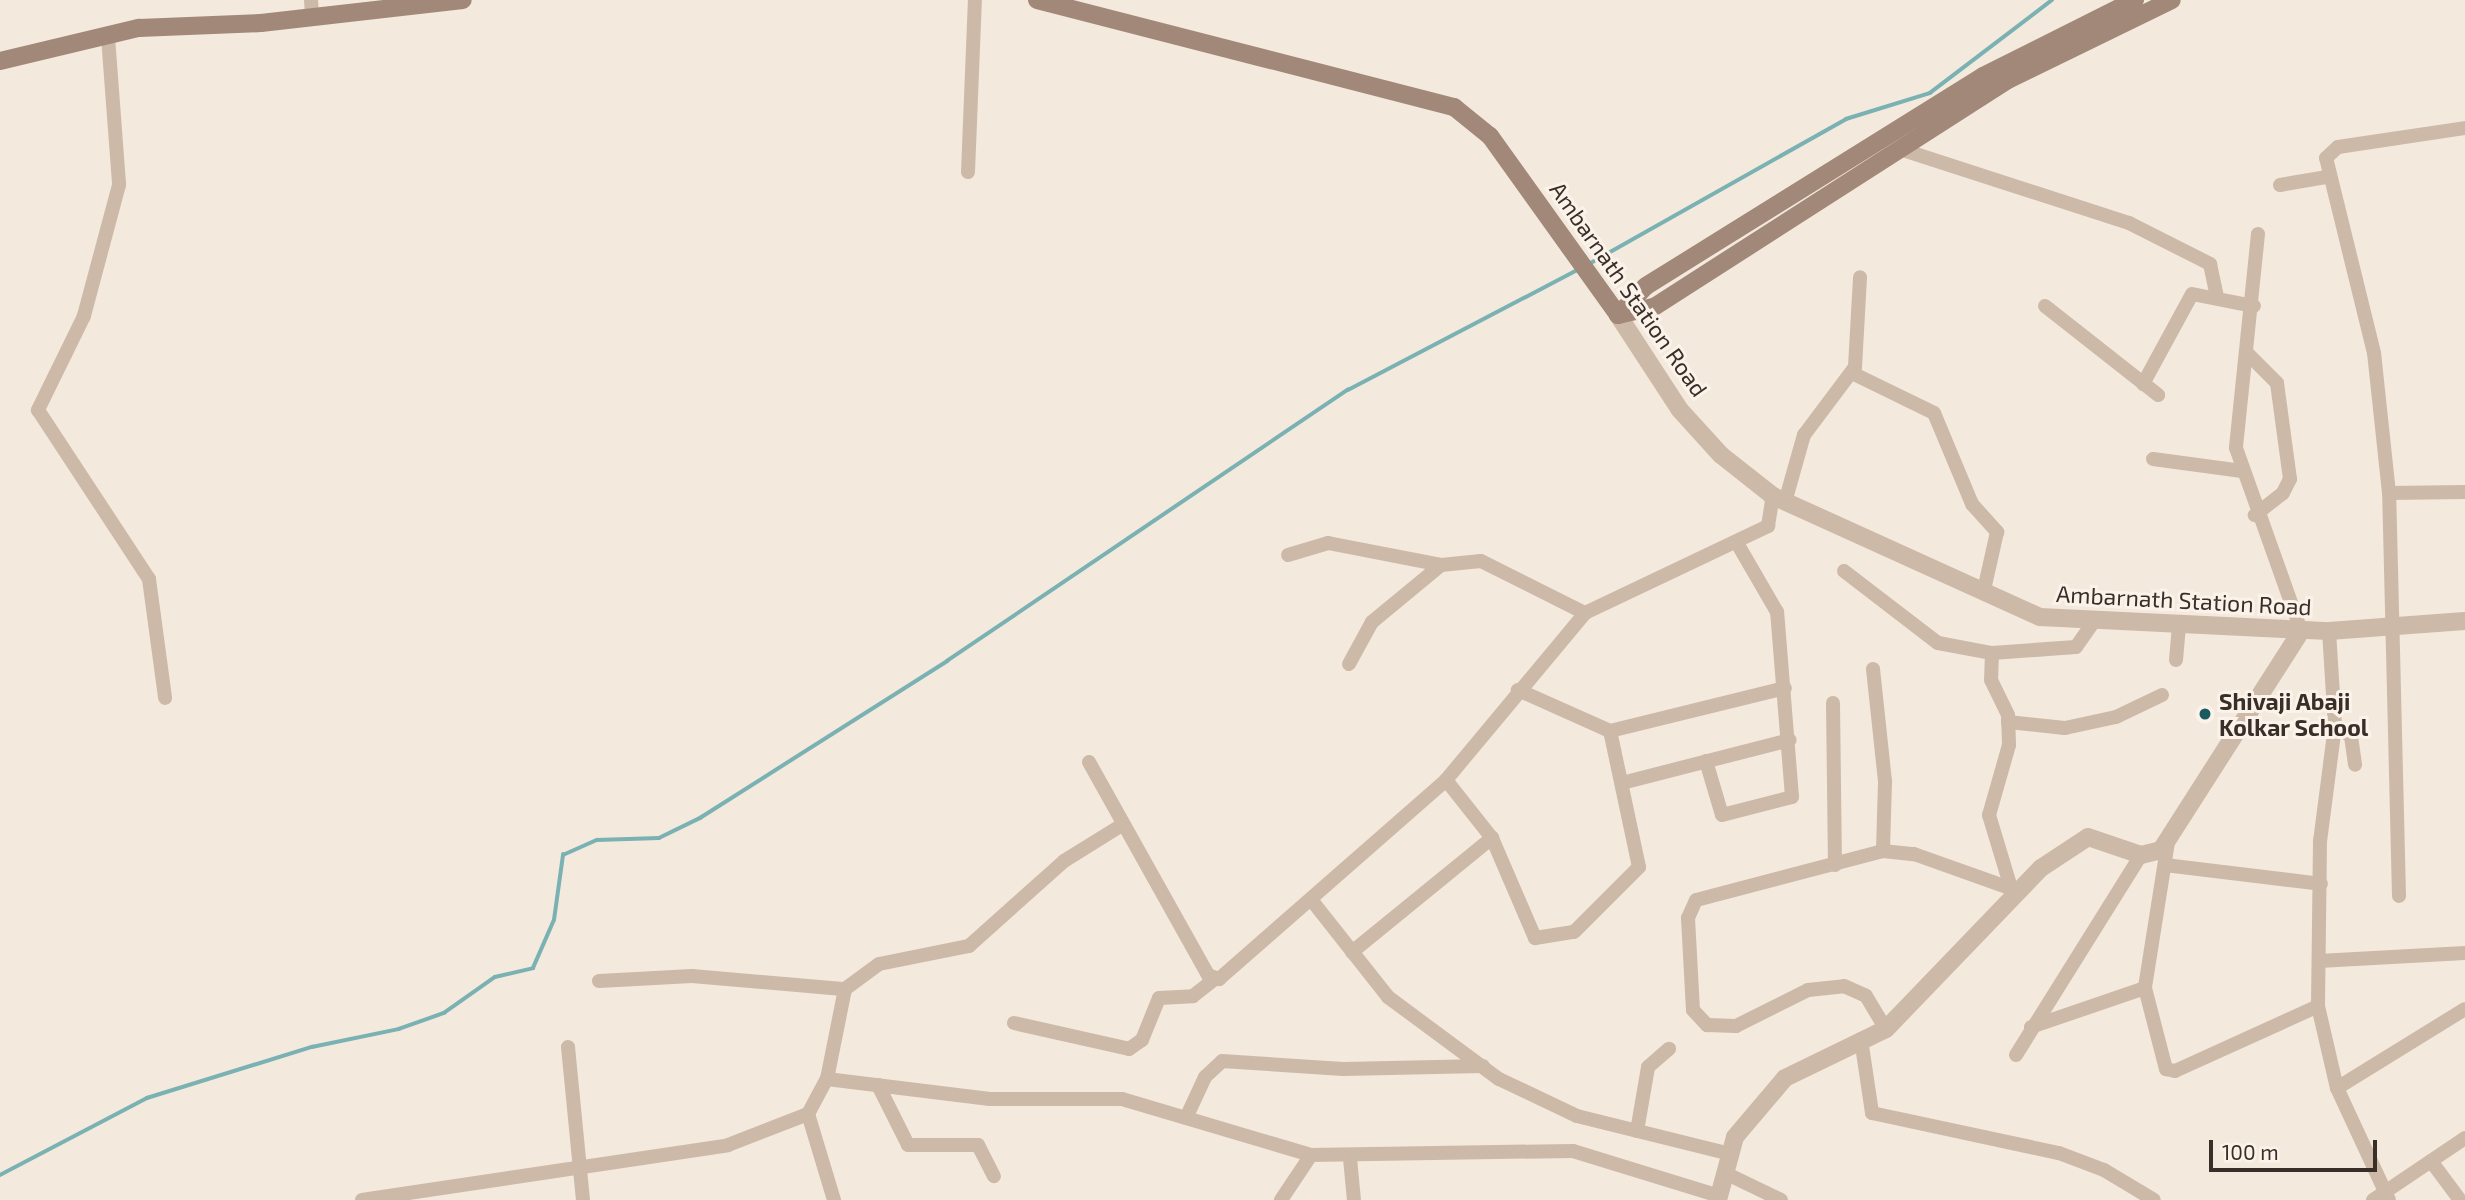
<!DOCTYPE html>
<html>
<head>
<meta charset="utf-8">
<style>
	body { margin:0 }
	#map { position:relative; width:2465px; height:1200px; overflow:hidden; background:#f4e9dd; font-family:"Exo 2",sans-serif }
	div>[style] { position:absolute }
	.stream>* { height:3.5px; margin:-1.75px; padding:0 1.75px; transform-origin:1.75px; border-radius:1.75px; background:#7ab1b3 }
	.minor>* { height:14px; margin:-7px; padding:0 7px; transform-origin:7px; border-radius:7px; background:#cdb9a8 }
	.tertiary>* { height:18px; margin:-9px; padding:0 9px; transform-origin:9px; border-radius:9px; background:#cdb9a8 }
	.secondary>* { height:18px; margin:-9px; padding:0 9px; transform-origin:9px; border-radius:9px; background:#a18879 }
	.dots>* { width:19px; height:19px; translate:-50% -50%; box-sizing:border-box; border:4px solid #fbf3ea; border-radius:50% }
	span { translate:-50% -50%; white-space:nowrap; text-align:center; line-height:1.15; -webkit-text-stroke:6px #fbf3ea; paint-order:stroke }
	.street-label { font-size:23px; color:#3a2e29 }
	.poi-label { font-size:23px; color:#3a2e29; font-weight:700 }
	.left { translate:0 -50%; text-align:left }
	.scale { position:absolute; left:2209px; top:1140px; width:168px; height:32px; box-sizing:border-box; border:4px solid #3a2e29; border-top:0; padding-left:9px; font-size:21px; line-height:24px; white-space:nowrap; color:#3a2e29; -webkit-text-stroke:5px #fbf3ea; paint-order:stroke }
</style>
</head>
<body>
<div id="map">
	<div class="stream">
		<i style="left:1589px;top:264px;width:295px;rotate:-29.4deg"></i>
		<i style="left:1846px;top:119px;width:88px;rotate:-17.2deg"></i>
		<i style="left:1930px;top:93px;width:153px;rotate:-37.3deg"></i>
		<i style="left:0;top:1175px;width:166px;rotate:-27.6deg"></i>
		<i style="left:147px;top:1098px;width:173px;rotate:-17.2deg"></i>
		<i style="left:312px;top:1047px;width:89px;rotate:-11.7deg"></i>
		<i style="left:399px;top:1029px;width:48px;rotate:-19.6deg"></i>
		<i style="left:444px;top:1013px;width:62px;rotate:-35.2deg"></i>
		<i style="left:495px;top:977px;width:39px;rotate:-13deg"></i>
		<i style="left:533px;top:968px;width:52px;rotate:-66.4deg"></i>
		<i style="left:554px;top:920px;width:66px;rotate:-82.1deg"></i>
		<i style="left:563px;top:855px;width:37px;rotate:-24deg"></i>
		<i style="left:597px;top:840px;width:62px;rotate:-1.8deg"></i>
		<i style="left:659px;top:838px;width:46px;rotate:-26deg"></i>
		<i style="left:700px;top:818px;width:293px;rotate:-32.4deg"></i>
		<i style="left:947px;top:661px;width:484px;rotate:-34.1deg"></i>
		<i style="left:1348px;top:390px;width:261px;rotate:-27.6deg"></i>
	</div>
	<div class="minor">
		<i style="left:311px;top:0;width:16px;rotate:86deg"></i>
		<i style="left:108px;top:37px;width:148px;rotate:85.7deg"></i>
		<i style="left:119px;top:185px;width:136px;rotate:105deg"></i>
		<i style="left:84px;top:316px;width:105px;rotate:116.1deg"></i>
		<i style="left:38px;top:410px;width:202px;rotate:56.7deg"></i>
		<i style="left:149px;top:579px;width:120px;rotate:82.3deg"></i>
		<i style="left:1900px;top:149px;width:241px;rotate:17.9deg"></i>
		<i style="left:2129px;top:223px;width:91px;rotate:26.8deg"></i>
		<i style="left:2210px;top:264px;width:35px;rotate:78deg"></i>
		<i style="left:968px;top:172px;width:172px;rotate:-87.7deg"></i>
		<i style="left:2280px;top:185px;width:48px;rotate:-9.7deg"></i>
		<i style="left:2258px;top:234px;width:215px;rotate:95.9deg"></i>
		<i style="left:2236px;top:448px;width:194px;rotate:70.4deg"></i>
		<i style="left:2045px;top:306px;width:144px;rotate:38.2deg"></i>
		<i style="left:2248px;top:354px;width:41px;rotate:45deg"></i>
		<i style="left:2277px;top:383px;width:97px;rotate:82.3deg"></i>
		<i style="left:2290px;top:479px;width:16px;rotate:117deg"></i>
		<i style="left:2283px;top:493px;width:36px;rotate:142deg"></i>
		<i style="left:1852px;top:373px;width:91px;rotate:26deg"></i>
		<i style="left:1934px;top:413px;width:99px;rotate:67.3deg"></i>
		<i style="left:1972px;top:504px;width:38px;rotate:48deg"></i>
		<i style="left:1997px;top:532px;width:59px;rotate:102.6deg"></i>
		<i style="left:2143px;top:384px;width:102px;rotate:-61.4deg"></i>
		<i style="left:2192px;top:294px;width:63px;rotate:11deg"></i>
		<i style="left:2153px;top:459px;width:90px;rotate:7.7deg"></i>
		<i style="left:2389px;top:493px;width:76px;rotate:-0.8deg"></i>
		<i style="left:1785px;top:502px;width:70px;rotate:-74.2deg"></i>
		<i style="left:1804px;top:435px;width:85px;rotate:-53.1deg"></i>
		<i style="left:1855px;top:367px;width:90px;rotate:-86.8deg"></i>
		<i style="left:1288px;top:555px;width:42px;rotate:-16.7deg"></i>
		<i style="left:1328px;top:543px;width:115px;rotate:11deg"></i>
		<i style="left:1441px;top:565px;width:40px;rotate:-5.7deg"></i>
		<i style="left:1481px;top:561px;width:116px;rotate:26.6deg"></i>
		<i style="left:1844px;top:571px;width:118px;rotate:37.5deg"></i>
		<i style="left:1938px;top:643px;width:55px;rotate:10.5deg"></i>
		<i style="left:1992px;top:653px;width:27px;rotate:92deg"></i>
		<i style="left:1991px;top:680px;width:39px;rotate:64deg"></i>
		<i style="left:2008px;top:715px;width:30px;rotate:88deg"></i>
		<i style="left:2009px;top:745px;width:73px;rotate:105.9deg"></i>
		<i style="left:1989px;top:815px;width:76px;rotate:73.2deg"></i>
		<i style="left:2329px;top:631px;width:95px;rotate:86.4deg"></i>
		<i style="left:2335px;top:726px;width:116px;rotate:97.4deg"></i>
		<i style="left:2320px;top:841px;width:165px;rotate:90.7deg"></i>
		<i style="left:2318px;top:1006px;width:84px;rotate:77deg"></i>
		<i style="left:2337px;top:1088px;width:123px;rotate:65.1deg"></i>
		<i style="left:1992px;top:653px;width:84px;rotate:-4.1deg"></i>
		<i style="left:2076px;top:647px;width:32px;rotate:-55deg"></i>
		<i style="left:2176px;top:660px;width:35px;rotate:-85deg"></i>
		<i style="left:1349px;top:664px;width:48px;rotate:-61.3deg"></i>
		<i style="left:1372px;top:622px;width:89px;rotate:-39.6deg"></i>
		<i style="left:1873px;top:669px;width:114px;rotate:83.9deg"></i>
		<i style="left:1885px;top:782px;width:69px;rotate:91.7deg"></i>
		<i style="left:1883px;top:851px;width:193px;rotate:165.3deg"></i>
		<i style="left:1696px;top:900px;width:20px;rotate:114deg"></i>
		<i style="left:1688px;top:918px;width:92px;rotate:86.9deg"></i>
		<i style="left:1693px;top:1010px;width:21px;rotate:47deg"></i>
		<i style="left:1707px;top:1025px;width:29px;rotate:2deg"></i>
		<i style="left:1736px;top:1026px;width:80px;rotate:-26.6deg"></i>
		<i style="left:1808px;top:990px;width:36px;rotate:-6deg"></i>
		<i style="left:1844px;top:986px;width:24px;rotate:24deg"></i>
		<i style="left:1866px;top:996px;width:39px;rotate:59deg"></i>
		<i style="left:1833px;top:703px;width:162px;rotate:89.3deg"></i>
		<i style="left:2008px;top:722px;width:57px;rotate:6deg"></i>
		<i style="left:2065px;top:728px;width:52px;rotate:-12.2deg"></i>
		<i style="left:2116px;top:717px;width:51px;rotate:-25.6deg"></i>
		<i style="left:2335px;top:726px;width:19px;rotate:32deg"></i>
		<i style="left:2351px;top:736px;width:29px;rotate:82deg"></i>
		<i style="left:1610px;top:731px;width:180px;rotate:-13.8deg"></i>
		<i style="left:1706px;top:761px;width:56px;rotate:73.5deg"></i>
		<i style="left:1722px;top:815px;width:72px;rotate:-14.4deg"></i>
		<i style="left:1792px;top:797px;width:186px;rotate:-94.6deg"></i>
		<i style="left:1777px;top:612px;width:80px;rotate:-120.1deg"></i>
		<i style="left:1089px;top:762px;width:244px;rotate:60.8deg"></i>
		<i style="left:1208px;top:975px;width:12px;rotate:20deg"></i>
		<i style="left:1219px;top:979px;width:302px;rotate:-41.2deg"></i>
		<i style="left:1446px;top:780px;width:217px;rotate:-50.2deg"></i>
		<i style="left:1585px;top:613px;width:203px;rotate:-25.4deg"></i>
		<i style="left:1768px;top:526px;width:30px;rotate:-81deg"></i>
		<i style="left:1446px;top:780px;width:74px;rotate:51.6deg"></i>
		<i style="left:1492px;top:838px;width:109px;rotate:66.7deg"></i>
		<i style="left:1535px;top:938px;width:39px;rotate:-9deg"></i>
		<i style="left:1574px;top:932px;width:92px;rotate:-45deg"></i>
		<i style="left:1639px;top:867px;width:139px;rotate:-102deg"></i>
		<i style="left:1610px;top:731px;width:101px;rotate:-156deg"></i>
		<i style="left:1622px;top:783px;width:173px;rotate:-14.4deg"></i>
		<i style="left:2168px;top:842px;width:148px;rotate:99deg"></i>
		<i style="left:2145px;top:988px;width:84px;rotate:75.5deg"></i>
		<i style="left:2166px;top:1069px;width:9px;rotate:13deg"></i>
		<i style="left:2175px;top:1071px;width:157px;rotate:-24.4deg"></i>
		<i style="left:1883px;top:851px;width:31px;rotate:6deg"></i>
		<i style="left:1914px;top:854px;width:110px;rotate:19.6deg"></i>
		<i style="left:2165px;top:865px;width:157px;rotate:6.9deg"></i>
		<i style="left:2399px;top:896px;width:403px;rotate:-91.4deg"></i>
		<i style="left:2389px;top:493px;width:141px;rotate:-96.1deg"></i>
		<i style="left:2374px;top:353px;width:201px;rotate:-103.8deg"></i>
		<i style="left:2326px;top:158px;width:16px;rotate:-43deg"></i>
		<i style="left:2338px;top:147px;width:128px;rotate:-8.5deg"></i>
		<i style="left:1313px;top:902px;width:121px;rotate:51.7deg"></i>
		<i style="left:1388px;top:997px;width:138px;rotate:36.5deg"></i>
		<i style="left:1499px;top:1079px;width:86px;rotate:25.4deg"></i>
		<i style="left:1577px;top:1116px;width:158px;rotate:13.9deg"></i>
		<i style="left:1352px;top:952px;width:181px;rotate:-39.2deg"></i>
		<i style="left:2319px;top:961px;width:146px;rotate:-3.1deg"></i>
		<i style="left:599px;top:981px;width:93px;rotate:-3.1deg"></i>
		<i style="left:692px;top:976px;width:154px;rotate:4.9deg"></i>
		<i style="left:1014px;top:1023px;width:118px;rotate:12.7deg"></i>
		<i style="left:1129px;top:1049px;width:16px;rotate:-35deg"></i>
		<i style="left:1142px;top:1040px;width:45px;rotate:-68deg"></i>
		<i style="left:1159px;top:998px;width:34px;rotate:-3deg"></i>
		<i style="left:1193px;top:996px;width:28px;rotate:-38deg"></i>
		<i style="left:2031px;top:1027px;width:120px;rotate:-18.9deg"></i>
		<i style="left:1861px;top:1039px;width:75px;rotate:81.5deg"></i>
		<i style="left:1872px;top:1113px;width:191px;rotate:12.1deg"></i>
		<i style="left:2059px;top:1153px;width:48px;rotate:20.7deg"></i>
		<i style="left:2104px;top:1170px;width:58px;rotate:31deg"></i>
		<i style="left:568px;top:1047px;width:154px;rotate:84.4deg"></i>
		<i style="left:2016px;top:1055px;width:236px;rotate:-58deg"></i>
		<i style="left:827px;top:1079px;width:92px;rotate:-78.7deg"></i>
		<i style="left:845px;top:989px;width:42px;rotate:-36.3deg"></i>
		<i style="left:879px;top:964px;width:92px;rotate:-11.3deg"></i>
		<i style="left:969px;top:946px;width:127px;rotate:-41.8deg"></i>
		<i style="left:1064px;top:861px;width:68px;rotate:-31.8deg"></i>
		<i style="left:878px;top:1085px;width:67px;rotate:63.4deg"></i>
		<i style="left:908px;top:1145px;width:70px"></i>
		<i style="left:978px;top:1145px;width:35px;rotate:63deg"></i>
		<i style="left:2337px;top:1088px;width:150px;rotate:-31.7deg"></i>
		<i style="left:1186px;top:1118px;width:45px;rotate:-65.1deg"></i>
		<i style="left:1205px;top:1077px;width:23px;rotate:-43deg"></i>
		<i style="left:1222px;top:1061px;width:121px;rotate:3.8deg"></i>
		<i style="left:1343px;top:1069px;width:140px;rotate:-1.2deg"></i>
		<i style="left:1637px;top:1131px;width:65px;rotate:-80.2deg"></i>
		<i style="left:1648px;top:1067px;width:28px;rotate:-41deg"></i>
		<i style="left:1350px;top:1158px;width:42px;rotate:84.6deg"></i>
		<i style="left:2431px;top:1161px;width:49px;rotate:53.4deg"></i>
		<i style="left:1725px;top:1173px;width:62px;rotate:25.7deg"></i>
		<i style="left:362px;top:1200px;width:370px;rotate:-8.5deg"></i>
		<i style="left:728px;top:1145px;width:86px;rotate:-21.2deg"></i>
		<i style="left:834px;top:1200px;width:90px;rotate:-106.8deg"></i>
		<i style="left:808px;top:1114px;width:40px;rotate:-62deg"></i>
		<i style="left:827px;top:1079px;width:164px;rotate:7deg"></i>
		<i style="left:990px;top:1099px;width:132px"></i>
		<i style="left:1122px;top:1099px;width:197px;rotate:16.5deg"></i>
		<i style="left:1311px;top:1155px;width:262px;rotate:-0.9deg"></i>
		<i style="left:1573px;top:1151px;width:153px;rotate:17.1deg"></i>
		<i style="left:1281px;top:1200px;width:54px;rotate:-56.3deg"></i>
		<i style="left:2373px;top:1200px;width:111px;rotate:-34deg"></i>
	</div>
	<div class="tertiary">
		<i style="left:1618px;top:315px;width:113px;rotate:56.9deg"></i>
		<i style="left:1680px;top:410px;width:61px;rotate:47.7deg"></i>
		<i style="left:1721px;top:455px;width:66px;rotate:38.3deg"></i>
		<i style="left:1773px;top:496px;width:293px;rotate:24.4deg"></i>
		<i style="left:2040px;top:617px;width:289px;rotate:2.8deg"></i>
		<i style="left:2329px;top:631px;width:136px;rotate:-4.2deg"></i>
		<i style="left:1718px;top:1200px;width:65px;rotate:-74.9deg"></i>
		<i style="left:1735px;top:1137px;width:77px;rotate:-49.7deg"></i>
		<i style="left:1785px;top:1078px;width:112px;rotate:-25.9deg"></i>
		<i style="left:1886px;top:1029px;width:223px;rotate:-46.1deg"></i>
		<i style="left:2041px;top:868px;width:56px;rotate:-33.4deg"></i>
		<i style="left:2088px;top:837px;width:56px;rotate:18.8deg"></i>
		<i style="left:2141px;top:855px;width:21px;rotate:-14deg"></i>
		<i style="left:2161px;top:850px;width:260px;rotate:-57.4deg"></i>
	</div>
	<div class="secondary">
		<i style="left:1037px;top:0;width:431px;rotate:14.4deg"></i>
		<i style="left:1454px;top:107px;width:46px;rotate:38.9deg"></i>
		<i style="left:1490px;top:136px;width:220px;rotate:54.4deg"></i>
		<i style="left:0;top:61px;width:143px;rotate:-13.4deg"></i>
		<i style="left:139px;top:28px;width:122px;rotate:-2.3deg"></i>
		<i style="left:261px;top:23px;width:203px;rotate:-6.5deg"></i>
		<i style="left:1618px;top:315px;width:37px;rotate:-13deg"></i>
		<i style="left:1654px;top:307px;width:421px;rotate:-32.7deg"></i>
		<i style="left:2008px;top:80px;width:182px;rotate:-26deg"></i>
		<i style="left:1618px;top:315px;width:40px;rotate:-46deg"></i>
		<i style="left:1646px;top:286px;width:397px;rotate:-31.9deg"></i>
		<i style="left:1983px;top:76px;width:170px;rotate:-26.6deg"></i>
	</div>
	<div class="dots">
		<i style="left:2205px;top:714px;background:#1b5a5e"></i>
	</div>
	<div class="street-label">
		<span style="left:1629px;top:289px;rotate:55deg">Ambarnath Station Road</span>
		<span style="left:2184px;top:600px;rotate:3deg">Ambarnath Station Road</span>
	</div>
	<div class="poi-label">
		<span class="left" style="left:2219px;top:714px">Shivaji Abaji<br>Kolkar School</span>
	</div>
	<div class="scale">100 m</div>
</div>
</body>
</html>
